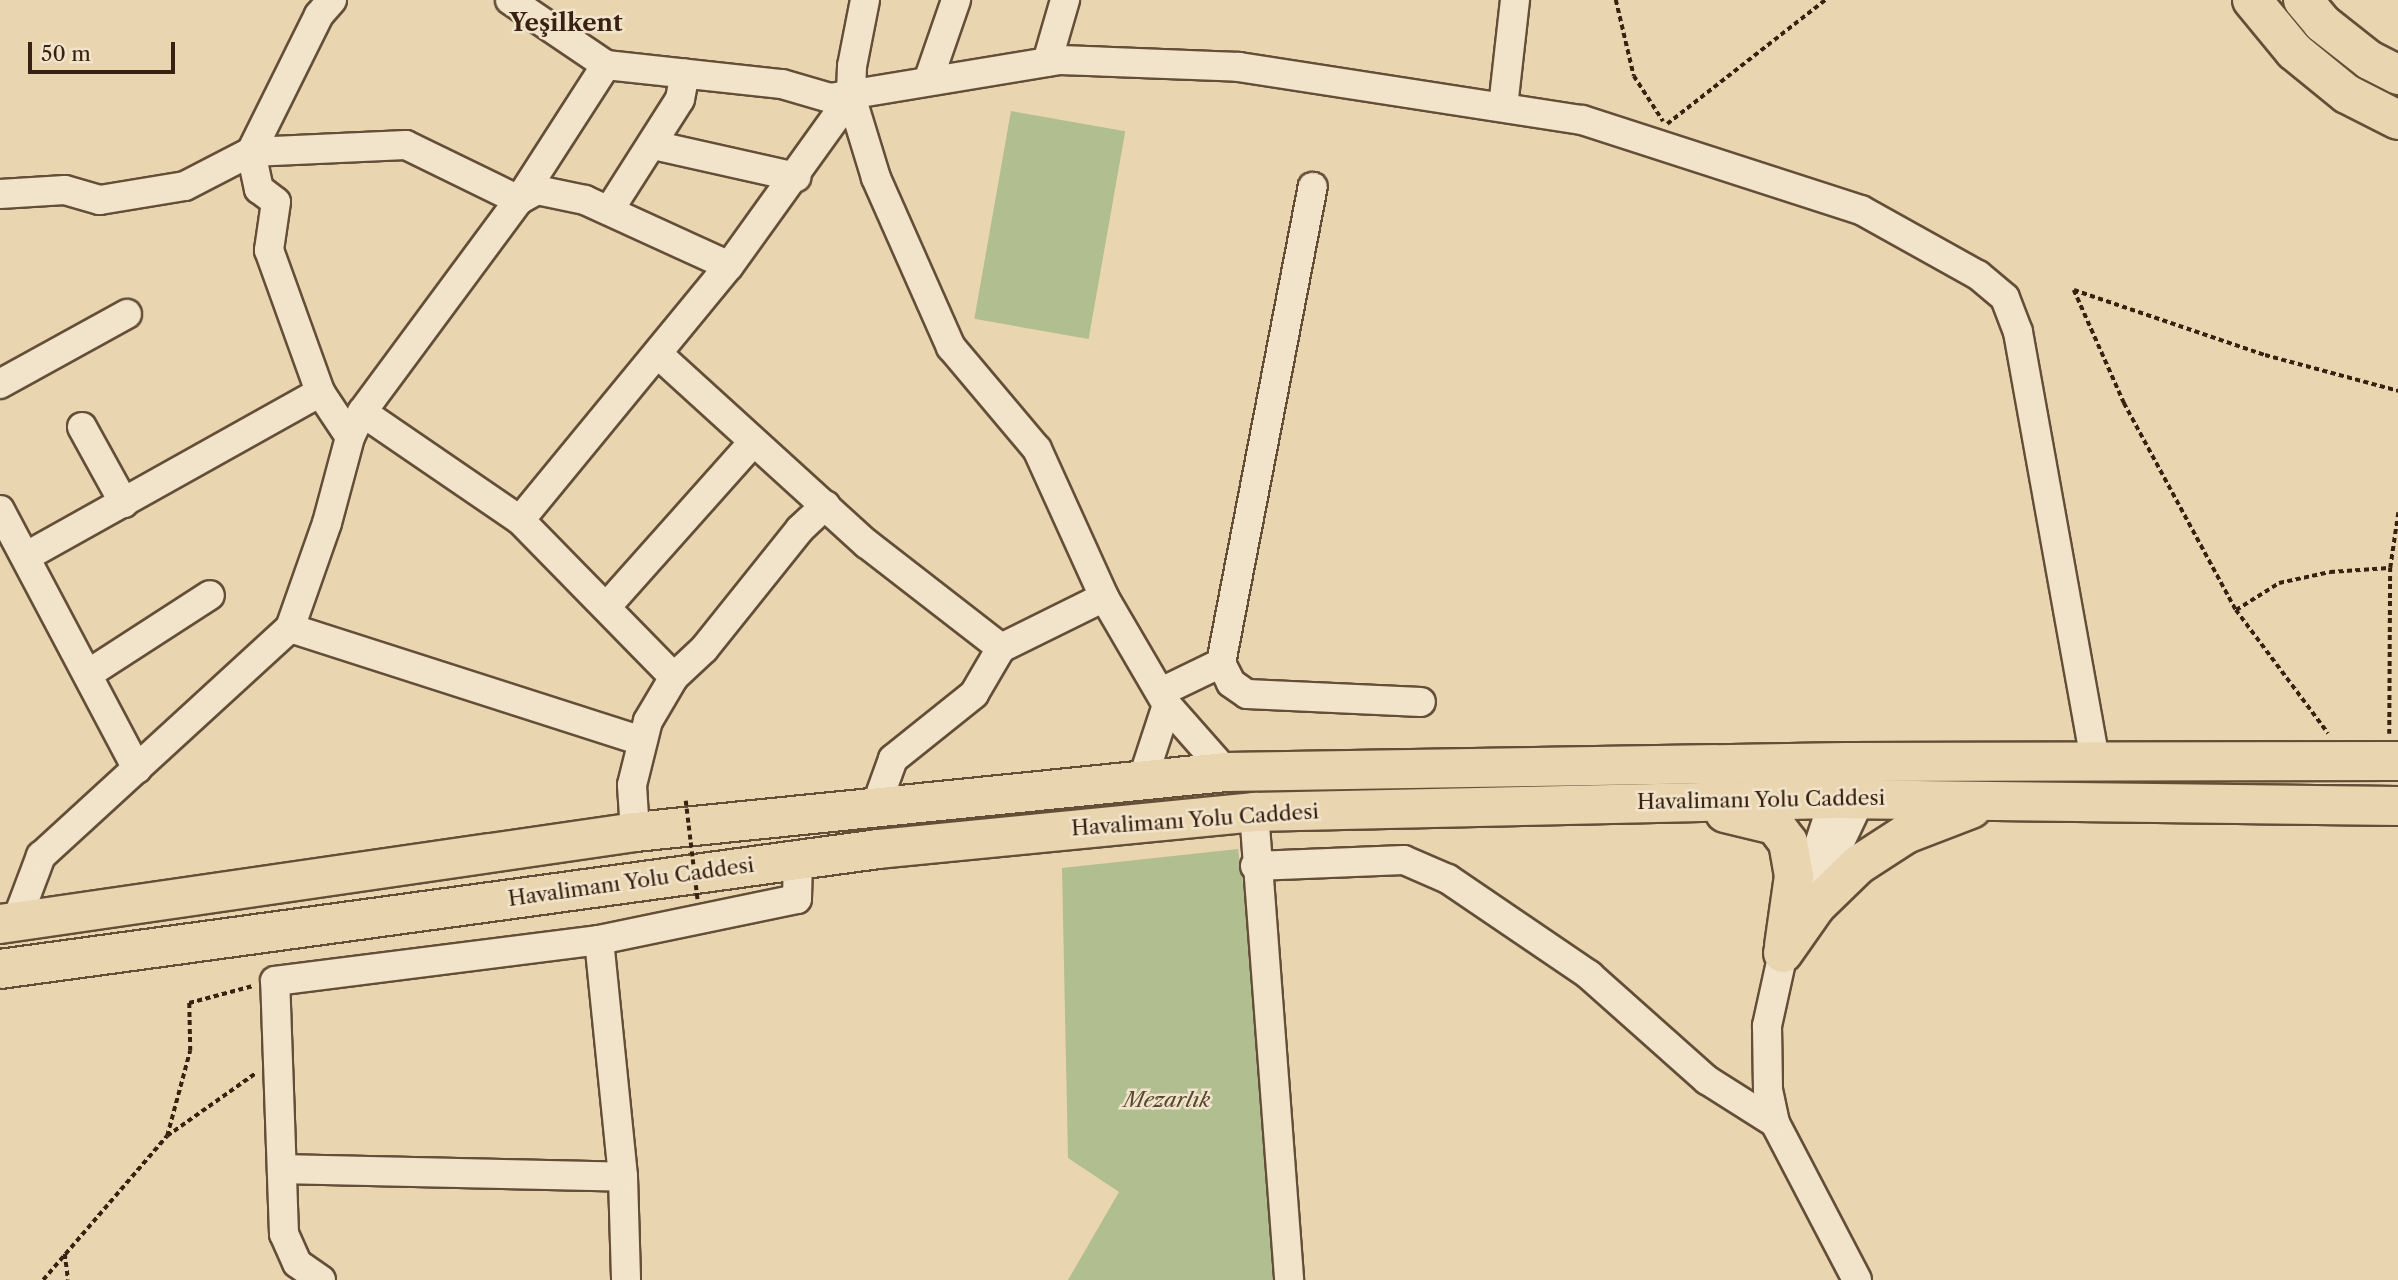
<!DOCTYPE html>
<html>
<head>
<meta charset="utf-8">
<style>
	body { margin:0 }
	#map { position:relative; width:2398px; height:1280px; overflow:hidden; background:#e9d5af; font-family:"Libre Caslon Text",serif }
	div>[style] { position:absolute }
	.green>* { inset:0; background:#b1be8f; transform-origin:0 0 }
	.path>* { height:3.5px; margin-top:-1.75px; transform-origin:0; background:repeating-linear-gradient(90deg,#382111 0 5px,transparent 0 8.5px) }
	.roads { filter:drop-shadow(2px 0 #644e38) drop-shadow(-2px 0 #644e38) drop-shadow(0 2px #644e38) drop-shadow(0 -2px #644e38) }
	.minor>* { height:28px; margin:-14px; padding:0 14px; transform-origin:14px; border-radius:14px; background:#f1e4cb }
	.highway>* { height:38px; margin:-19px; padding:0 19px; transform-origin:19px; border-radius:19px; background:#e9d5af }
	.path-bridge>* { height:3.5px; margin-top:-1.75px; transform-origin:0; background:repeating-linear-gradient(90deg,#382111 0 5px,transparent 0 8.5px) }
	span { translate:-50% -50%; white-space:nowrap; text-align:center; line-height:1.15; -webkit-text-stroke:5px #f1e4cb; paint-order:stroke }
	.street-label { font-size:21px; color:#382111 }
	.park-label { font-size:21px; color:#564830; font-style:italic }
	.quarter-label { font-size:24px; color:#382111; font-weight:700 }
	.scale { position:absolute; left:28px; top:42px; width:147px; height:32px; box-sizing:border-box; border:4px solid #382111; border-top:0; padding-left:9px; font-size:21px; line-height:24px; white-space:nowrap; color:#382111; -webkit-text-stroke:5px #f1e4cb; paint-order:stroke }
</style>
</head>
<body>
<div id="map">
	<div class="green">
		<i style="left:1011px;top:111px;width:116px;height:211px;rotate:10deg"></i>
		<i style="clip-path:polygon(1238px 849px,1265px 1043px,1276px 1280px,1068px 1280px,1119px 1192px,1068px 1158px,1062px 868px)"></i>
	</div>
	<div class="path">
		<i style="left:1616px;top:0;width:78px;rotate:76.7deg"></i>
		<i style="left:1634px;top:76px;width:54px;rotate:57.2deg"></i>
		<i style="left:1667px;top:124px;width:201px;rotate:-38.1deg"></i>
		<i style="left:2074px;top:290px;width:124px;rotate:66.1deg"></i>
		<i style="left:2124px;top:403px;width:235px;rotate:61.6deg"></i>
		<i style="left:2236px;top:610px;width:154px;rotate:53.2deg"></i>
		<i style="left:2074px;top:290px;width:202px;rotate:18.8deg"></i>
		<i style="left:2265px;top:355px;width:138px;rotate:15.1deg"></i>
		<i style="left:2236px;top:610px;width:51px;rotate:-32.1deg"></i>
		<i style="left:2279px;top:583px;width:52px;rotate:-12.2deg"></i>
		<i style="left:2330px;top:572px;width:59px;rotate:-3.9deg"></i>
		<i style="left:2389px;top:734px;width:166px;rotate:-89.7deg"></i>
		<i style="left:2390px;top:568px;width:56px;rotate:-81.7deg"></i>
		<i style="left:167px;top:1136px;width:88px;rotate:-74.9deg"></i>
		<i style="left:190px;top:1051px;width:48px;rotate:-91.2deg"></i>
		<i style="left:189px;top:1003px;width:66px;rotate:-14.9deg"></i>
		<i style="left:65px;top:1254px;width:26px;rotate:83deg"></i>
		<i style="left:43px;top:1280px;width:190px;rotate:-49.3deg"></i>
		<i style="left:167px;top:1136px;width:109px;rotate:-35.3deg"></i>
	</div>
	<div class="roads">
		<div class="minor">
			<i style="left:332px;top:0;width:20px;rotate:131deg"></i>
			<i style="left:319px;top:15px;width:153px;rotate:116.4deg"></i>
			<i style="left:251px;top:152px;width:38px;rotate:78deg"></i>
			<i style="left:259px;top:189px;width:21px;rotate:37deg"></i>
			<i style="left:276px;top:202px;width:49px;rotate:98.3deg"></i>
			<i style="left:269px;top:250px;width:151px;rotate:70.2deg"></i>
			<i style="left:320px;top:392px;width:54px;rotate:56.3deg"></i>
			<i style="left:510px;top:0;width:116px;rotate:34.1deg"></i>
			<i style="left:606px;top:65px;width:177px;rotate:6.2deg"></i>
			<i style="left:782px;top:84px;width:50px;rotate:16.3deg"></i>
			<i style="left:830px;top:98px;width:233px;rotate:-9.4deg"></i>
			<i style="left:1060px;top:60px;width:179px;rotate:2.2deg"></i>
			<i style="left:1239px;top:67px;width:347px;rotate:8.8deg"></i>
			<i style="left:1582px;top:120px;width:293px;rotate:17.9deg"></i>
			<i style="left:1861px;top:210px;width:134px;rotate:29.1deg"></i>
			<i style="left:1978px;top:275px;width:35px;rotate:40deg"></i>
			<i style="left:2005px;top:298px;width:36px;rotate:69deg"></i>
			<i style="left:2018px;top:332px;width:436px;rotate:79.8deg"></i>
			<i style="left:865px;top:0;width:67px;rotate:101.1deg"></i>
			<i style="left:852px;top:66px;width:30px;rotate:92deg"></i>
			<i style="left:851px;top:96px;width:86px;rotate:73deg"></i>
			<i style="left:876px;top:178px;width:185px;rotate:66.1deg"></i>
			<i style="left:951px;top:347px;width:133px;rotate:49.9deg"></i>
			<i style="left:1037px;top:449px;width:162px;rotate:65.6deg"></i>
			<i style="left:1104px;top:597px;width:125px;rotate:59.7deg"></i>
			<i style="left:1167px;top:705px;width:89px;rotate:48.6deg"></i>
			<i style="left:1047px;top:62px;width:65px;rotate:-73.8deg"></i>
			<i style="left:928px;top:81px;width:86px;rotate:-70.9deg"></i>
			<i style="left:1503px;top:107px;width:108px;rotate:-83.6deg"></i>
			<i style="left:653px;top:145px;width:147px;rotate:12.6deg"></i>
			<i style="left:0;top:194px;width:65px;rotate:-3.5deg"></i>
			<i style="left:65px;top:190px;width:36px;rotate:16deg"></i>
			<i style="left:100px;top:200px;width:86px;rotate:-9.4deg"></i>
			<i style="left:185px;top:186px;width:74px;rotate:-27.3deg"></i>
			<i style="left:251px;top:152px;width:155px;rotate:-2.6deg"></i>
			<i style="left:406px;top:145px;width:126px;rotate:26deg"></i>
			<i style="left:519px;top:200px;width:161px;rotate:-57.2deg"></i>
			<i style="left:610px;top:209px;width:130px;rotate:-57.5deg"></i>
			<i style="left:680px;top:99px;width:26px;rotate:-79deg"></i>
			<i style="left:659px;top:355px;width:281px;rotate:42.3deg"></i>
			<i style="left:867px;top:544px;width:170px;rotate:37.8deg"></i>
			<i style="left:0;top:384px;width:145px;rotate:-28.9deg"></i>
			<i style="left:362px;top:412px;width:191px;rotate:34.4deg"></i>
			<i style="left:520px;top:520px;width:220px;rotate:45.6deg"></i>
			<i style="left:82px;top:427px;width:87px;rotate:61.1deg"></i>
			<i style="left:0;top:510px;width:293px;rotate:62.1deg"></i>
			<i style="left:520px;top:520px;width:329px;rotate:-50.6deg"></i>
			<i style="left:729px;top:266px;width:209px;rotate:-54.3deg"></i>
			<i style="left:27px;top:556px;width:336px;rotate:-29.2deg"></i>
			<i style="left:608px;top:605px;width:218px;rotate:-48.3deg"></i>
			<i style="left:290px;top:628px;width:370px;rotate:17.8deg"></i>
			<i style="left:1221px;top:663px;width:22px;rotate:63deg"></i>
			<i style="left:1231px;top:683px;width:19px;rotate:35deg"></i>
			<i style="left:1247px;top:694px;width:174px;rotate:2.6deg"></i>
			<i style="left:88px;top:674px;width:145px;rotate:-32.9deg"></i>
			<i style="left:1161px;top:692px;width:67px;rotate:-25.8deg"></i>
			<i style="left:1221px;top:663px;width:485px;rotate:-79.1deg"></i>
			<i style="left:1141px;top:784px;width:83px;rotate:-71.8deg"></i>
			<i style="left:1839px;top:784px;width:178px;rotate:108.3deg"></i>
			<i style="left:1783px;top:953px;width:75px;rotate:102.4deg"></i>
			<i style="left:1767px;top:1026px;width:64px;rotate:89.1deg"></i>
			<i style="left:1768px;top:1090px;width:34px;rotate:78deg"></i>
			<i style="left:1775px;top:1123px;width:177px;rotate:62.4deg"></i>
			<i style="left:876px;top:806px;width:50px;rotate:-70.1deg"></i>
			<i style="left:893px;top:759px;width:104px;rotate:-38.7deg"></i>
			<i style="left:974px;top:694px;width:53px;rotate:-59.6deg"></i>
			<i style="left:1001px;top:648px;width:115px;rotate:-26.3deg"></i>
			<i style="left:1254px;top:812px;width:469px;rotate:85.7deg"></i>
			<i style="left:635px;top:832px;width:47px;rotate:-93.7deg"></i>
			<i style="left:632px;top:785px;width:66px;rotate:-76deg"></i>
			<i style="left:648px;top:721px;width:51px;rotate:-59.4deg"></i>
			<i style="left:674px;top:677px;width:41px;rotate:-43deg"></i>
			<i style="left:704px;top:649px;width:154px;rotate:-51.3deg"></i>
			<i style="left:800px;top:529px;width:35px;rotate:-43deg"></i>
			<i style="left:1255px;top:866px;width:149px;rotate:-2.3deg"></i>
			<i style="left:1404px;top:860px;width:48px;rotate:23.4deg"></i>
			<i style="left:1448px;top:879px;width:171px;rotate:34.2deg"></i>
			<i style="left:1589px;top:975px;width:158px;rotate:41.7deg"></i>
			<i style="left:1707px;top:1080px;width:80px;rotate:32.3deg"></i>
			<i style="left:1821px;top:882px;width:110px;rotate:-64.6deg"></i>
			<i style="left:16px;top:922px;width:71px;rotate:-69.3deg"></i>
			<i style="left:41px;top:856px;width:338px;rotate:-42.5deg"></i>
			<i style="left:290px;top:628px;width:111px;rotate:-70.6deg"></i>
			<i style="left:327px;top:523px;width:89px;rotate:-75deg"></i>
			<i style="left:350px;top:437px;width:28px;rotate:-64deg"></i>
			<i style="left:362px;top:412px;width:264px;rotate:-53.5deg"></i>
			<i style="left:519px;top:200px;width:21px;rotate:-29deg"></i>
			<i style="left:537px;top:190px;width:49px;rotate:11.8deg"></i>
			<i style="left:585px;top:200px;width:158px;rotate:24.6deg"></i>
			<i style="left:599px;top:940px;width:238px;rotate:84.2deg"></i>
			<i style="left:623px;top:1177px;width:103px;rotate:88.3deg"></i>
			<i style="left:282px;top:1169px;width:341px;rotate:1.3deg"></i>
			<i style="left:321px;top:1280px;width:29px;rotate:-145deg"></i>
			<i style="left:297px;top:1263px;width:32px;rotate:-114deg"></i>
			<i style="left:284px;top:1234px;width:253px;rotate:-92deg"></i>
			<i style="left:275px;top:981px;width:327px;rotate:-7.2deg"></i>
			<i style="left:599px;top:940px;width:202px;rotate:-11.7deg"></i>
			<i style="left:797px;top:899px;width:40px;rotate:-88.6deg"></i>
		</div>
		<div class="highway">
			<i style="left:2252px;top:0;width:66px;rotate:50.5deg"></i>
			<i style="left:2294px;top:51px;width:68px;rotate:39.1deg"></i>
			<i style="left:2347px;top:94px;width:57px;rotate:27deg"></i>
			<i style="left:2303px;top:0;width:30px;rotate:50deg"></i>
			<i style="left:2322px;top:23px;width:60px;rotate:38.2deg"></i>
			<i style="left:2369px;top:60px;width:33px;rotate:27deg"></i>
			<i style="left:1725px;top:813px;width:51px;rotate:13.5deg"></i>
			<i style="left:1775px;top:825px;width:21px;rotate:53deg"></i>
			<i style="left:1788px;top:842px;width:35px;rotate:80deg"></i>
			<i style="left:1794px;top:876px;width:71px;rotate:98.1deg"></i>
			<i style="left:0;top:924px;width:642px;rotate:-8.24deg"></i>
			<i style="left:635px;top:832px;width:594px;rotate:-5.8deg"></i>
			<i style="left:1226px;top:772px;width:620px;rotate:-0.92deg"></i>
			<i style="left:1846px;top:762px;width:552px;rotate:-0.1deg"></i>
			<i style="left:1783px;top:953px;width:57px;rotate:-54.9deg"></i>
			<i style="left:1816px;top:906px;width:59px;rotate:-44.3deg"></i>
			<i style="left:1858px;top:865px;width:57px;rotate:-32.9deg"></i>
			<i style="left:1906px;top:834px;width:70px;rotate:-21deg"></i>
			<i style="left:0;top:969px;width:886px;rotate:-7.78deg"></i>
			<i style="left:878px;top:849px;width:378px;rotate:-5.6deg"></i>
			<i style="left:1254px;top:812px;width:581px;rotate:-1.28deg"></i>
			<i style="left:1835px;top:799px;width:563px;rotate:0.71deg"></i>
		</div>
	</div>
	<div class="path-bridge">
		<i style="left:686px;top:801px;width:102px;rotate:83.2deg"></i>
	</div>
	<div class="street-label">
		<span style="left:1761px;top:800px;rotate:-1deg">Havalimanı Yolu Caddesi</span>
		<span style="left:1195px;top:820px;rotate:-4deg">Havalimanı Yolu Caddesi</span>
		<span style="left:631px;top:882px;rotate:-8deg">Havalimanı Yolu Caddesi</span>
	</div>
	<div class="park-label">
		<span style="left:1167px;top:1100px">Mezarlık</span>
	</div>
	<div class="quarter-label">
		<span style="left:566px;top:23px">Yeşilkent</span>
	</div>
	<div class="scale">50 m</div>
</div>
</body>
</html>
